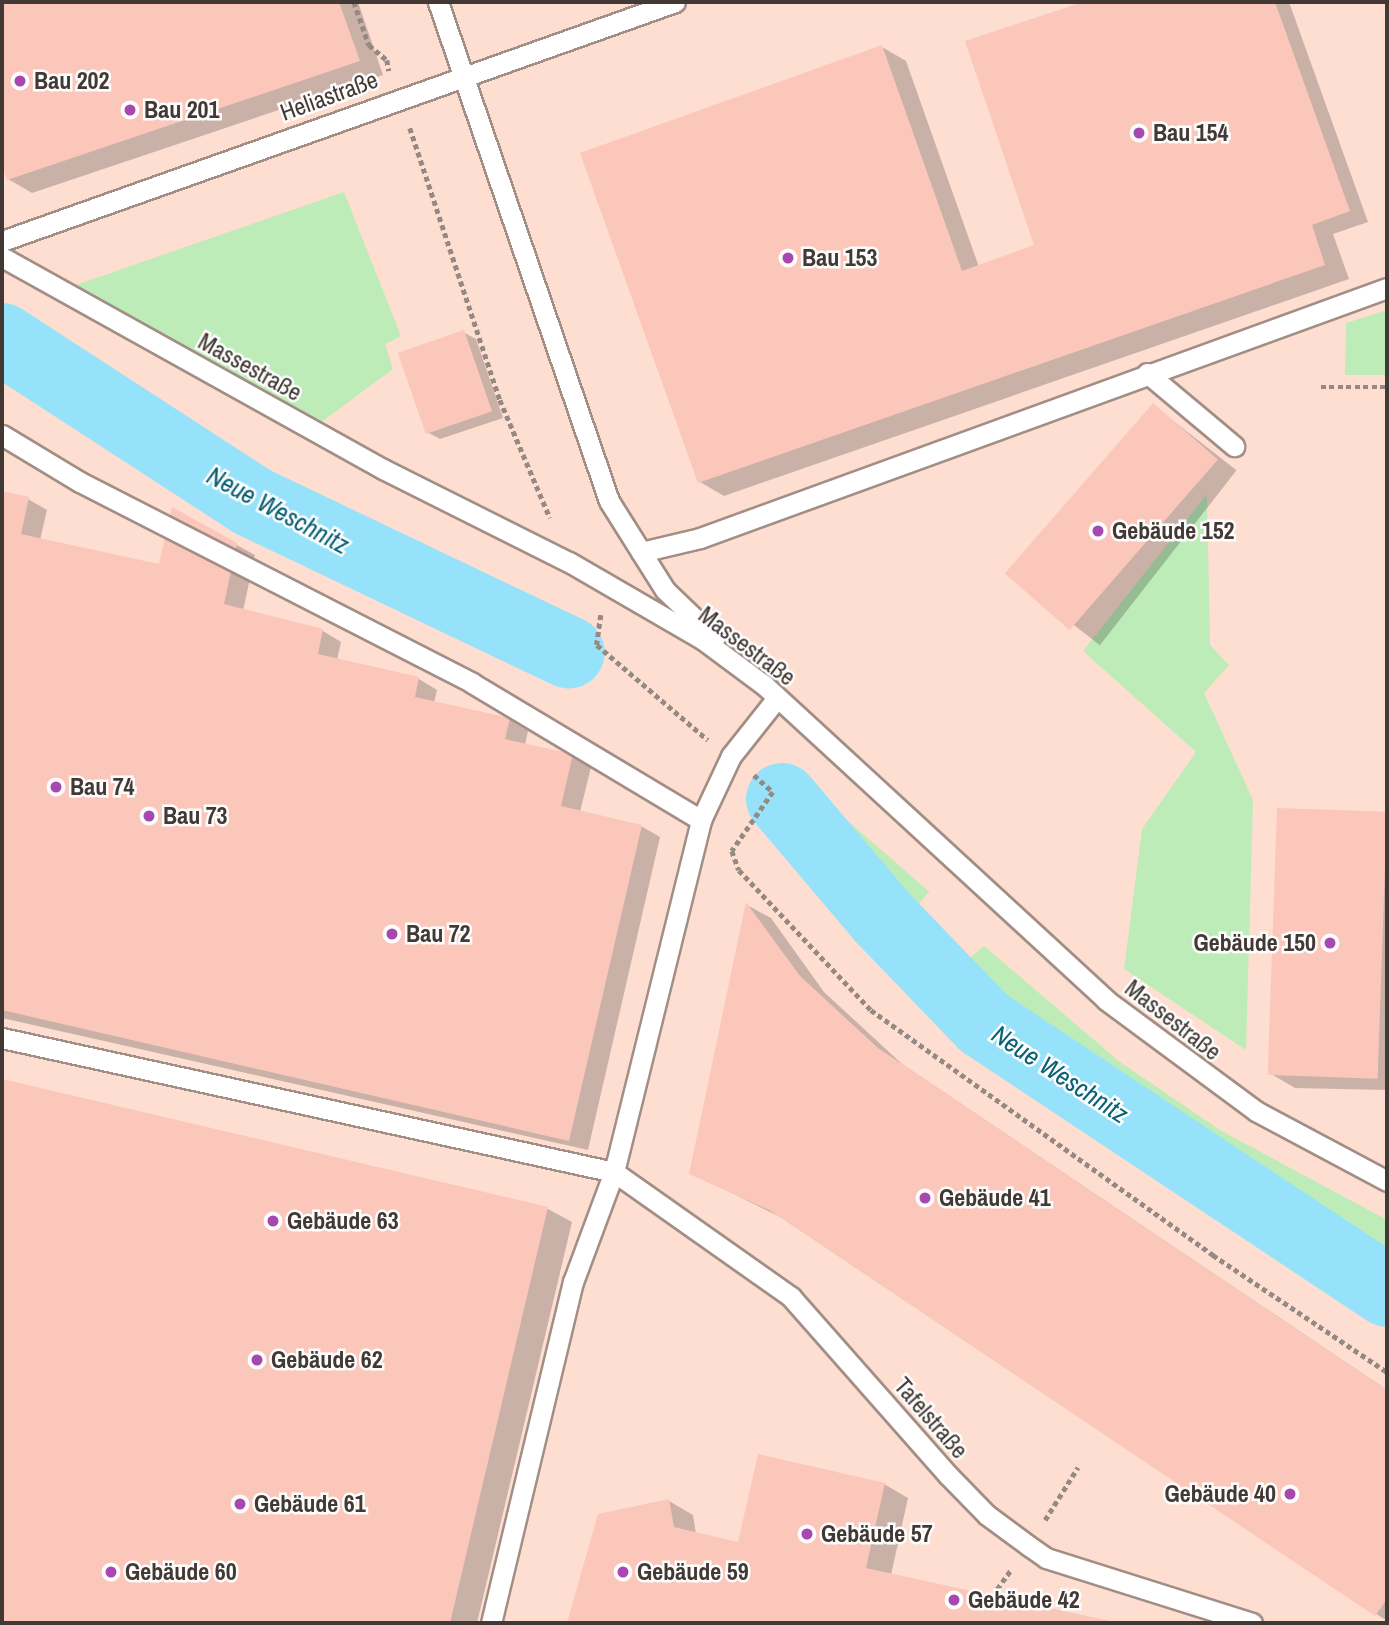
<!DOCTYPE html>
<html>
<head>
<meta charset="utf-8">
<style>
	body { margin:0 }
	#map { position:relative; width:1389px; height:1625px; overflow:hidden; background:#fdebe3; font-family:"Archivo Narrow",sans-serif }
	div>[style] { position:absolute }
	.built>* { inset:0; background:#fdded1; transform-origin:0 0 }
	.green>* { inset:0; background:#bdecb9; transform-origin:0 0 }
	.shadow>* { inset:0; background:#0003; transform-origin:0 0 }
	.river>* { height:72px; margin:-36px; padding:0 36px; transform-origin:36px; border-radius:36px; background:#96e2fa }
	.building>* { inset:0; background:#fbc7bb; transform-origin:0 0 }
	.path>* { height:4.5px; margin-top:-2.25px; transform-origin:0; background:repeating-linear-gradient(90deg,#968983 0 5px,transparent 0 8.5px) }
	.roads { filter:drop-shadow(2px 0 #a28e85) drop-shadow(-2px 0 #a28e85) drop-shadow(0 2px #a28e85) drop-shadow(0 -2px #a28e85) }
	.lane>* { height:19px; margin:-9.5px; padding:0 9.5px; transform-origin:9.5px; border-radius:9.5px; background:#fff }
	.dots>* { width:19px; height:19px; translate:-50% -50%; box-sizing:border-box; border:4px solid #fcfdfc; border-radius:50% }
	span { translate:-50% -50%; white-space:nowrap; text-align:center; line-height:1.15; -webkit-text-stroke:5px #fcfdfc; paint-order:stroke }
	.poi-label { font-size:24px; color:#423935; font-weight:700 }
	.left { translate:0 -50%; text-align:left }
	.right { translate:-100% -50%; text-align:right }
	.street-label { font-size:24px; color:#423935 }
	.water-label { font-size:26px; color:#0a6175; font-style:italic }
	.frame { position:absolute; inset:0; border:4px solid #423935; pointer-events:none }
</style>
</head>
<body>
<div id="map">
	<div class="built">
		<i style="left:2px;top:2px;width:1385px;height:1621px"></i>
	</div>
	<div class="green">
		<i style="clip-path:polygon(344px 192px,401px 336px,385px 344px,393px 369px,320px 423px,73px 286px)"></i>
		<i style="clip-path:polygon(1387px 310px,1387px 375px,1345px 375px,1346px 323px)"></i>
		<i style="clip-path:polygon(1207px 494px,1210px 645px,1229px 665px,1204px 693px,1253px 800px,1246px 1050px,1124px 969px,1142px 829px,1196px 752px,1083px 651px)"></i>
		<i style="left:810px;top:788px;width:158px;height:29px;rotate:41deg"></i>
		<i style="clip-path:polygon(984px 946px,1120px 1062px,1220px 1130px,1387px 1220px,1387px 1260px,1305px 1216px,1098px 1083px,960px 966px)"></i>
	</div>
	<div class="shadow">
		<i style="clip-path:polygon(2px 2px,358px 2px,383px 75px,32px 193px,8px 179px,2px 162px)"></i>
		<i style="clip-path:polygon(1089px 2px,1235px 2px,1284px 149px,1288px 148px,1238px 2px,1289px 2px,1368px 222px,1333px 234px,1349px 279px,724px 496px,700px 482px,882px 47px,906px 61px,979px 267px,1036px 246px,968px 42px)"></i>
		<i style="clip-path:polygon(463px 332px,476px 339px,503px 418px,440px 439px,427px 432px)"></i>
		<i style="left:1153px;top:405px;width:106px;height:222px;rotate:38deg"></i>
		<i style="clip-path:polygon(2px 493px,28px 499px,47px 510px,40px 540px,160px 566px,173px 510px,255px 555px,243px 611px,323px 631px,341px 642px,337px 660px,419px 679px,437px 690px,434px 703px,510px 720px,528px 731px,525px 745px,572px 756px,591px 767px,580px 812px,641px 826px,660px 837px,588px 1150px,2px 1018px)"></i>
		<i style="clip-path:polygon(1279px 810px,1387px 814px,1387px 1090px,1295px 1088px,1271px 1074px)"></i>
		<i style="clip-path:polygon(747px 905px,771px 918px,824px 992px,902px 1064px,1387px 1390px,1387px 1621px,784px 1219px,691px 1173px)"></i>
		<i style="clip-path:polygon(2px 1081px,548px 1209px,572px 1222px,477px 1623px,2px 1623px)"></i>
		<i style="clip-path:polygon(884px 1484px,908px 1498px,891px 1575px,1118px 1623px,569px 1623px,669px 1501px,693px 1515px,696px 1534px,740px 1544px)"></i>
	</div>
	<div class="river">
		<i style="left:2px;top:339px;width:297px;rotate:33deg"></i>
		<i style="left:251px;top:501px;width:352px;rotate:25.5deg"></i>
		<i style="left:782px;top:799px;width:155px;rotate:49.7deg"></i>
		<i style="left:882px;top:917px;width:147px;rotate:46.1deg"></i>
		<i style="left:984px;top:1023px;width:484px;rotate:33.6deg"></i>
	</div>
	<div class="building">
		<i style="clip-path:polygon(2px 2px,339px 2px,360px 61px,7px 180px,2px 167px)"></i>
		<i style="clip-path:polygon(1083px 2px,1275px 2px,1350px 211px,1312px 225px,1325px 265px,698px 483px,580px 153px,882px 45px,962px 271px,1034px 245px,965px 41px)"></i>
		<i style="left:464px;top:330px;width:86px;height:70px;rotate:71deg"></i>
		<i style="left:1153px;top:403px;width:86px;height:226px;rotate:41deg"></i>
		<i style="clip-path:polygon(2px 491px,29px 497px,21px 534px,159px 564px,172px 507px,237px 543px,224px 604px,323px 629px,318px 654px,419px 677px,415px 697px,510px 718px,505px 739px,573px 754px,561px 806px,642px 825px,569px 1141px,2px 1010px)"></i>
		<i style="left:1277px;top:808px;width:110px;height:267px;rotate:2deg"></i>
		<i style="clip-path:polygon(746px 902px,800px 976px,878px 1048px,1387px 1390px,1387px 1599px,1375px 1616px,769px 1210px,689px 1174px)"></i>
		<i style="clip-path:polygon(2px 1079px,548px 1207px,450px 1623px,2px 1623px)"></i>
		<i style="clip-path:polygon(758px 1454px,885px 1483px,866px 1568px,1118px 1623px,567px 1623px,598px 1514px,669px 1499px,674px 1527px,738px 1542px)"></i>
	</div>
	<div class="path">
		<i style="left:354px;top:2px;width:46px;rotate:70.8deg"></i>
		<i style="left:369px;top:45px;width:23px;rotate:40deg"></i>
		<i style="left:387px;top:60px;width:11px;rotate:80deg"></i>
		<i style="left:410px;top:128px;width:287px;rotate:71.7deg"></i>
		<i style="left:500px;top:400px;width:128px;rotate:67deg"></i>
		<i style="left:1321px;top:387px;width:66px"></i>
		<i style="left:601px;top:615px;width:30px;rotate:98deg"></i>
		<i style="left:597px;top:645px;width:146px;rotate:40.6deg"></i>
		<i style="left:754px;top:775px;width:25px;rotate:42deg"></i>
		<i style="left:773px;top:792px;width:72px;rotate:124.8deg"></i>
		<i style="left:732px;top:851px;width:20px;rotate:70deg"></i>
		<i style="left:739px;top:870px;width:192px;rotate:46.7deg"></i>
		<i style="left:871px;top:1010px;width:421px;rotate:35.6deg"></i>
		<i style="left:1213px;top:1255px;width:210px;rotate:33.9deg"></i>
		<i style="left:1045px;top:1520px;width:62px;rotate:-58.1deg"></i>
		<i style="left:997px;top:1589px;width:24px;rotate:-54deg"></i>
	</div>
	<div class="roads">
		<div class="lane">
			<i style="left:438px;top:2px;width:527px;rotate:71.08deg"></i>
			<i style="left:609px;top:501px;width:105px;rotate:57.8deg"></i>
			<i style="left:665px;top:590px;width:69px;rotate:43.8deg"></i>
			<i style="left:2px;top:241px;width:714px;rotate:-19.55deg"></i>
			<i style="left:2px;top:257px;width:436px;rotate:29.1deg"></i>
			<i style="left:383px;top:469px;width:208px;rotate:26.6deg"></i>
			<i style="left:569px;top:562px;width:154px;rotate:30.1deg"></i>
			<i style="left:702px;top:639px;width:77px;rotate:36.6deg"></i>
			<i style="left:764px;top:685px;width:465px;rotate:42.6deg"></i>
			<i style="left:1106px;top:1000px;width:187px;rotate:36.5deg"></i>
			<i style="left:1256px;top:1111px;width:149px;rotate:28.1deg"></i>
			<i style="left:1147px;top:373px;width:114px;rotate:40deg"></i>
			<i style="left:2px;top:435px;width:91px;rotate:31.1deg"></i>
			<i style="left:80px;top:482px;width:441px;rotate:27.1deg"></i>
			<i style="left:472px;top:683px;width:267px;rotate:30.9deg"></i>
			<i style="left:641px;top:552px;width:61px;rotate:-13.3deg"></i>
			<i style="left:700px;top:538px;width:731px;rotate:-20deg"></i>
			<i style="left:2px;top:1038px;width:626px;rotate:12.35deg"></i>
			<i style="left:614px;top:1172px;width:217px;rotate:35.2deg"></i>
			<i style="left:791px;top:1297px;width:237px;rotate:48.6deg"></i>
			<i style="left:948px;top:1475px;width:56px;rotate:45.7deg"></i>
			<i style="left:987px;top:1515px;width:52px;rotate:36.4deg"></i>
			<i style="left:1029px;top:1546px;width:21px;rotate:35deg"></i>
			<i style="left:1046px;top:1558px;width:216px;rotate:17.5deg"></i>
			<i style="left:491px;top:1623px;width:351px;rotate:-76.5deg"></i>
			<i style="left:573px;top:1282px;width:117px;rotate:-69.6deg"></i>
			<i style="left:614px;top:1172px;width:363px;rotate:-76.1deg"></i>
			<i style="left:701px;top:820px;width:71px;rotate:-64.9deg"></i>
			<i style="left:731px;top:756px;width:74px;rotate:-51.6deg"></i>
		</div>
	</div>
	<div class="dots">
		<i style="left:20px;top:81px;background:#a748b1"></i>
		<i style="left:130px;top:110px;background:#a748b1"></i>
		<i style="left:1139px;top:133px;background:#a748b1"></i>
		<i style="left:788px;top:258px;background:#a748b1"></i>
		<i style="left:1098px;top:531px;background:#a748b1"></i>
		<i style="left:56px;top:787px;background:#a748b1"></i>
		<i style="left:149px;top:816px;background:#a748b1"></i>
		<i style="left:392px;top:934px;background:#a748b1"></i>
		<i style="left:1330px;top:943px;background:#a748b1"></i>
		<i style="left:925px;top:1198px;background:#a748b1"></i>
		<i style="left:273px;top:1221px;background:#a748b1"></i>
		<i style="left:257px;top:1360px;background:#a748b1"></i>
		<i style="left:1290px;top:1494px;background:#a748b1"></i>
		<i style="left:240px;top:1504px;background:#a748b1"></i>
		<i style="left:807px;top:1534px;background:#a748b1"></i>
		<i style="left:111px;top:1572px;background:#a748b1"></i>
		<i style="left:623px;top:1572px;background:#a748b1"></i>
		<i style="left:954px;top:1600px;background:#a748b1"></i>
	</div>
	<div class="poi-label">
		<span class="left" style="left:34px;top:81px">Bau 202</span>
		<span class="left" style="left:144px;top:110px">Bau 201</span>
		<span class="left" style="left:1153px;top:133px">Bau 154</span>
		<span class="left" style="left:802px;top:258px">Bau 153</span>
		<span class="left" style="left:1112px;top:531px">Gebäude 152</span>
		<span class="left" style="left:70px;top:787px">Bau 74</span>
		<span class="left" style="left:163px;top:816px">Bau 73</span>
		<span class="left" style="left:406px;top:934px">Bau 72</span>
		<span class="right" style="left:1316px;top:943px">Gebäude 150</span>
		<span class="left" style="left:939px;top:1198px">Gebäude 41</span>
		<span class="left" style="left:287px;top:1221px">Gebäude 63</span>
		<span class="left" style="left:271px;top:1360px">Gebäude 62</span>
		<span class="right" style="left:1276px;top:1494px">Gebäude 40</span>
		<span class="left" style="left:254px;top:1504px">Gebäude 61</span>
		<span class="left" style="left:821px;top:1534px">Gebäude 57</span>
		<span class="left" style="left:125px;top:1572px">Gebäude 60</span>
		<span class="left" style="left:637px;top:1572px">Gebäude 59</span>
		<span class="left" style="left:968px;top:1600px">Gebäude 42</span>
	</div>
	<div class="street-label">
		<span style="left:329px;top:96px;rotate:-20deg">Heliastraße</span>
		<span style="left:250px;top:367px;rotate:29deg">Massestraße</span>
		<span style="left:747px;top:646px;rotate:37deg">Massestraße</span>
		<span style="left:1173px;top:1020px;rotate:38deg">Massestraße</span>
		<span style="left:931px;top:1418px;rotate:49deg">Tafelstraße</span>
	</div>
	<div class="water-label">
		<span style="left:278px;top:510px;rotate:28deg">Neue Weschnitz</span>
		<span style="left:1060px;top:1074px;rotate:33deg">Neue Weschnitz</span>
	</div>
	<div class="frame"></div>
</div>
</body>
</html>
